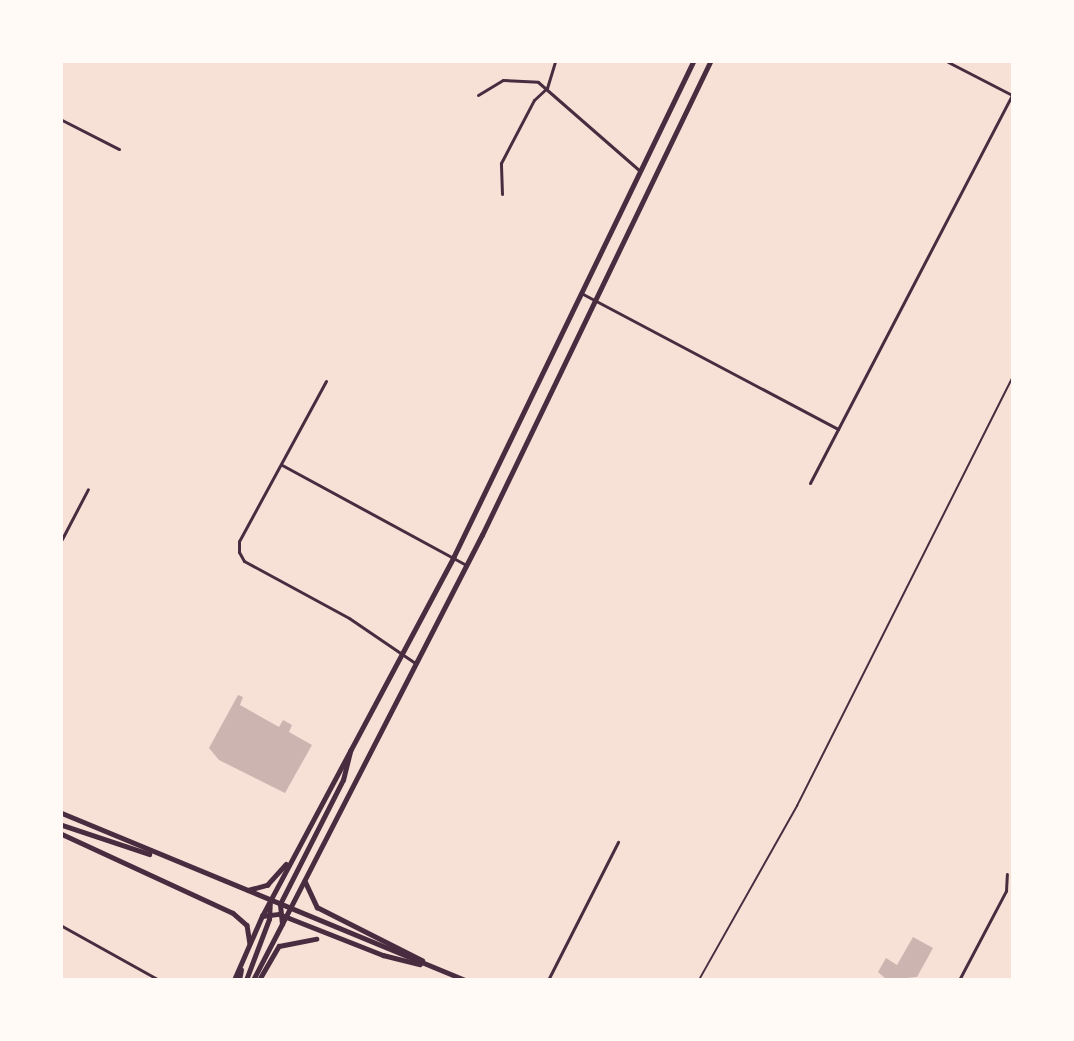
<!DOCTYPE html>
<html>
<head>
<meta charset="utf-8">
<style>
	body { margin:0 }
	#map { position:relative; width:1074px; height:1041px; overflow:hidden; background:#f7e1d7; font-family:"DejaVu Sans",sans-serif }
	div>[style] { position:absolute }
	.building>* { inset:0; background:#ccb4b1 }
	.path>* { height:1.5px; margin:-0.75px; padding:0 0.75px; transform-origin:0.75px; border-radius:0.75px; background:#4a2c40 }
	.minor>* { height:3px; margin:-1.5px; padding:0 1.5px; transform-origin:1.5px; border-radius:1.5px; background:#4a2c40 }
	.secondary>* { height:4.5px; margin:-2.25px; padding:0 2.25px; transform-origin:2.25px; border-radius:2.25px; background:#4a2c40 }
	.primary>* { height:4.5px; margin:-2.25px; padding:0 2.25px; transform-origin:2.25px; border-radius:2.25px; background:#4a2c40 }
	span { translate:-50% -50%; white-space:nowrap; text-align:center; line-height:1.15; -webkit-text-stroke:6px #fffaf5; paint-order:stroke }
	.frame { position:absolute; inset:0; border:63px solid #fffaf5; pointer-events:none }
</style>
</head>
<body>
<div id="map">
	<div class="building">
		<i style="clip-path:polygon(238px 695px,243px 697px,240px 705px,279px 727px,283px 720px,292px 725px,289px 732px,312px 745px,285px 793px,219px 760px,209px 748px)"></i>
		<i style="clip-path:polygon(913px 937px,933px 948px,917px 977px,887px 980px,878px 972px,886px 958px,897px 965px)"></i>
	</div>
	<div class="path">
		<i style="left:699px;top:980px;width:200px;rotate:-60.6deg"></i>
		<i style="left:797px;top:806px;width:479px;rotate:-63.3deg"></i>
	</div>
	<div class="minor">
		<i style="left:948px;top:62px;width:72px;rotate:27.3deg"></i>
		<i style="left:478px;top:95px;width:29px;rotate:-31deg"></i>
		<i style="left:503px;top:80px;width:35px;rotate:3deg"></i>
		<i style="left:538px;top:82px;width:135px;rotate:41.1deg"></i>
		<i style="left:62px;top:120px;width:64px;rotate:27deg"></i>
		<i style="left:502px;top:194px;width:31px;rotate:-92deg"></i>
		<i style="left:501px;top:163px;width:71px;rotate:-62.4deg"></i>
		<i style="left:534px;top:100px;width:18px;rotate:-43deg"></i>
		<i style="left:547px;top:88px;width:27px;rotate:-73deg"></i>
		<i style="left:581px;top:293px;width:291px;rotate:27.9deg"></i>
		<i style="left:326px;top:381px;width:182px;rotate:118.5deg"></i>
		<i style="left:239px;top:541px;width:11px;rotate:90deg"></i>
		<i style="left:239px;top:552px;width:10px;rotate:61deg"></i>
		<i style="left:244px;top:561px;width:119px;rotate:28.5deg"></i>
		<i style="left:349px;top:618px;width:80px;rotate:34.3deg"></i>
		<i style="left:282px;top:465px;width:209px;rotate:28.5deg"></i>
		<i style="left:810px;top:483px;width:437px;rotate:-62.5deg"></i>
		<i style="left:62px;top:539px;width:56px;rotate:-62.5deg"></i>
		<i style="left:62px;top:926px;width:111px;rotate:29.1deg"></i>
		<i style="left:548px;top:980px;width:155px;rotate:-63.1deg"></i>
		<i style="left:959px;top:980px;width:101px;rotate:-62.2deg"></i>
		<i style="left:1006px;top:891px;width:17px;rotate:-87deg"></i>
	</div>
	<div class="secondary">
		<i style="left:234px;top:980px;width:70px;rotate:-66.4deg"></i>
		<i style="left:239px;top:980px;width:10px;rotate:-79deg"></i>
		<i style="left:253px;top:980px;width:63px;rotate:-62.6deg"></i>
	</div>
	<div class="primary">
		<i style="left:62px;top:813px;width:436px;rotate:22.5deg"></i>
		<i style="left:62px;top:825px;width:92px;rotate:18.4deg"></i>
		<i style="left:62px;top:834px;width:188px;rotate:24.8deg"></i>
		<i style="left:233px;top:913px;width:18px;rotate:41deg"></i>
		<i style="left:247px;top:925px;width:18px;rotate:81deg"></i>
		<i style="left:305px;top:881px;width:29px;rotate:65deg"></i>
		<i style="left:317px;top:907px;width:118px;rotate:26.8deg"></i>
		<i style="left:248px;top:890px;width:20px;rotate:-15deg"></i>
		<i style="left:267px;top:885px;width:28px;rotate:-48deg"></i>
		<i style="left:262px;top:916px;width:406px;rotate:-61.9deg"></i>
		<i style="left:453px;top:558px;width:551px;rotate:-64.18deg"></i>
		<i style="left:262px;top:916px;width:17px;rotate:-7deg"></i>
		<i style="left:279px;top:914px;width:112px;rotate:21.5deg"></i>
		<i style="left:383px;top:955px;width:38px;rotate:14deg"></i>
		<i style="left:282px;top:924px;width:437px;rotate:-62.8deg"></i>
		<i style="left:482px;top:535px;width:525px;rotate:-64.26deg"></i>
		<i style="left:282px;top:924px;width:20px;rotate:-96deg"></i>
		<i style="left:280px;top:904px;width:139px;rotate:-63.1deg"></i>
		<i style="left:343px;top:780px;width:30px;rotate:-76deg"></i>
		<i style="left:246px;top:980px;width:65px;rotate:-69.3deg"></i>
		<i style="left:269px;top:919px;width:19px;rotate:-87deg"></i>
		<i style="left:259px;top:980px;width:39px;rotate:-60deg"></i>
		<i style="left:279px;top:946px;width:38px;rotate:-11deg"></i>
	</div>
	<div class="frame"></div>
</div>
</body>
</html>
